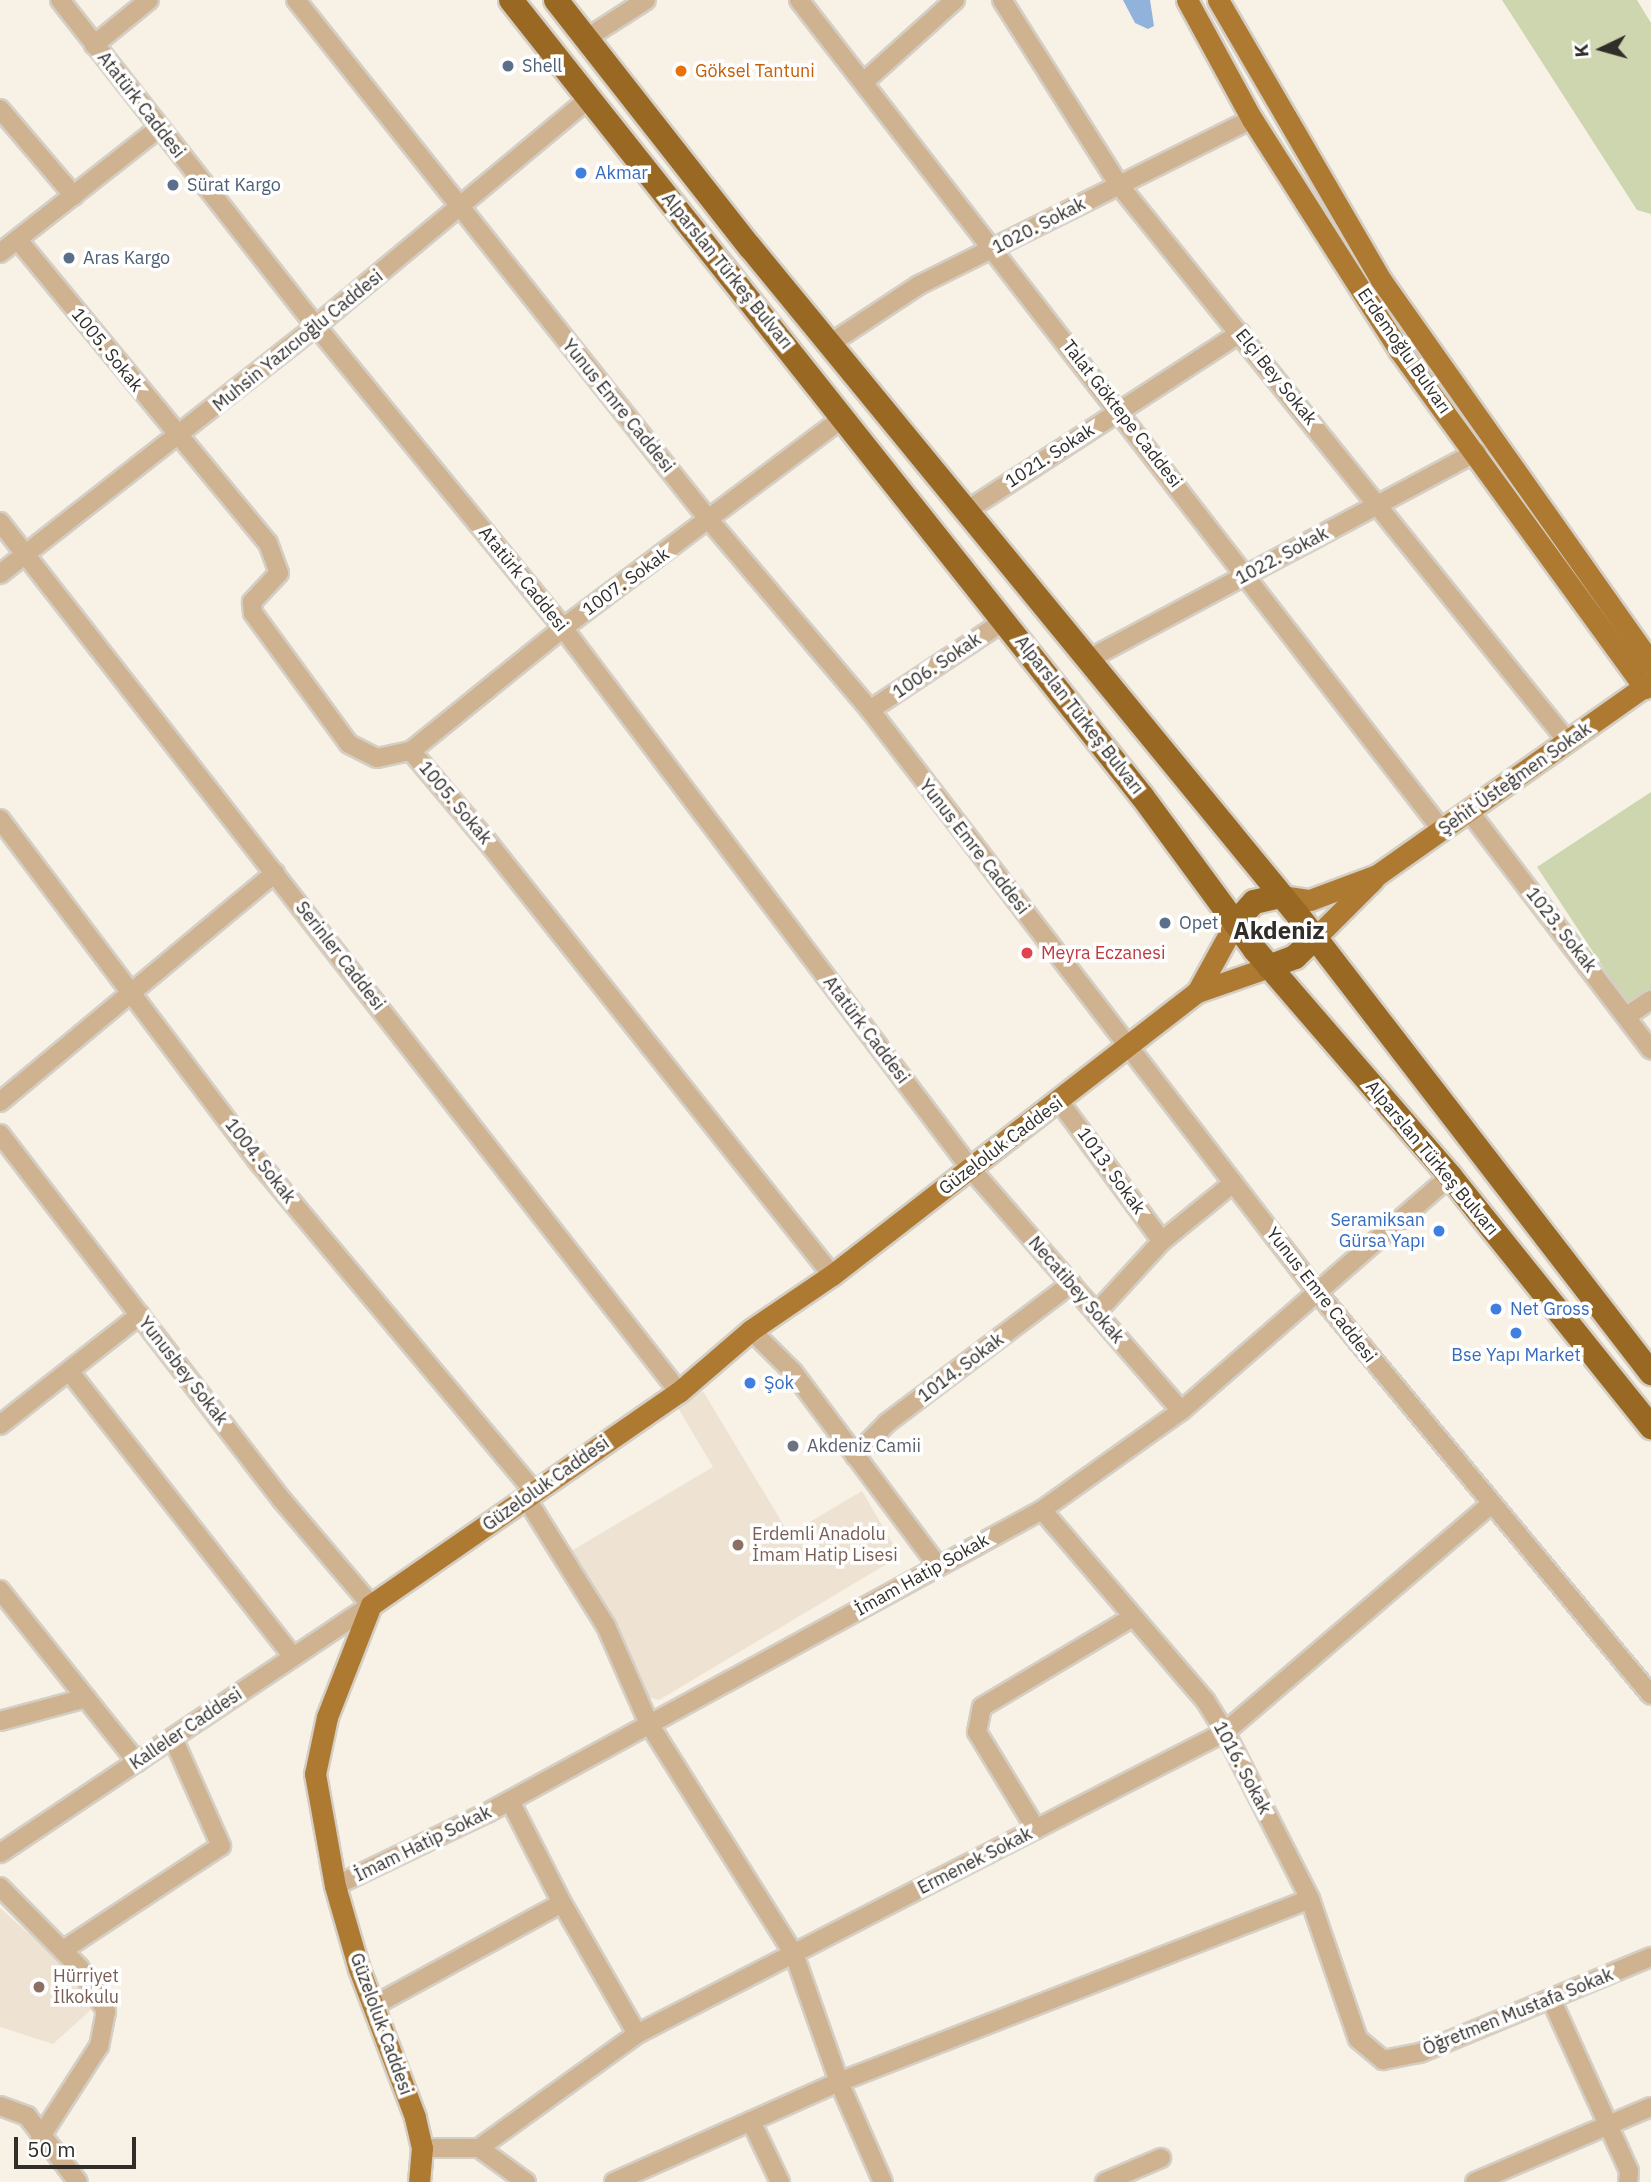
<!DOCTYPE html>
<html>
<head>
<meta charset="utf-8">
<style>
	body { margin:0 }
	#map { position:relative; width:1651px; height:2182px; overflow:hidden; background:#f8f1e6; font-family:"IBM Plex Sans",sans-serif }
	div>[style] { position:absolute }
	.built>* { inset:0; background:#eee3d3 }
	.green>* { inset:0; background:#ced6b0 }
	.water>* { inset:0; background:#91b2da }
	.roads { filter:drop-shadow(2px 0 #d4cec4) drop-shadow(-2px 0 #d4cec4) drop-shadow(0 2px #d4cec4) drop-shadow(0 -2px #d4cec4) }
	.minor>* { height:18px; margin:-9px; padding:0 9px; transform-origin:9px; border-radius:9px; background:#cfb28f }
	.major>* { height:21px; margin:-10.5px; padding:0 10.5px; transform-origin:10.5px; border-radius:10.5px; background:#ae7a31 }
	.highway>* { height:24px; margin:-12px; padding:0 12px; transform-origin:12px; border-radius:12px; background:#996924 }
	.dots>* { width:19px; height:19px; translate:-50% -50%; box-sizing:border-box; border:4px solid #fff; border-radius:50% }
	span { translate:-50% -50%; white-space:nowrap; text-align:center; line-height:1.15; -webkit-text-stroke:7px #fff; paint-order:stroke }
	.service-label { font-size:18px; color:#4e5e75 }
	.left { translate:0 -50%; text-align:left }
	.food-label { font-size:18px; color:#c56008 }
	.street-label { font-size:18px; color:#312e2a }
	.shop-label { font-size:18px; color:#366cbe }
	.right { translate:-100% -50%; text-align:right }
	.health-label { font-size:18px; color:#be3a42 }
	.worship-label { font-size:18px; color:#5b616d }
	.education-label { font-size:18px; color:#785e54 }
	.district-label { font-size:24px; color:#312e2a; font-weight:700 }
	.north { position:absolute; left:1567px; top:14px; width:70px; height:70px; -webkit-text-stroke:5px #fff; paint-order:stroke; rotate:265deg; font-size:19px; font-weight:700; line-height:28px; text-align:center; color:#312e2a }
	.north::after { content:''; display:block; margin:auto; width:24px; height:32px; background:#312e2a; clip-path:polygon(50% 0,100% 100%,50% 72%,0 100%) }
	.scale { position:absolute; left:14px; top:2137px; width:122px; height:32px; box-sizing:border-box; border:4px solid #312e2a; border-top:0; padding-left:9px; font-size:21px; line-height:24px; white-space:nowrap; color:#312e2a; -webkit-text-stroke:5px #fff; paint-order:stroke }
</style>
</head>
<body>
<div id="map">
	<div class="built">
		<i style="clip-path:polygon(703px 1391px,789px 1534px,862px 1491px,900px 1556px,659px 1700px,644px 1696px,561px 1557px,713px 1467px,677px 1406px)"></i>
		<i style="clip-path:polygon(0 1908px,64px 1965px,93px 2008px,53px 2044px,0 2027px)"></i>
	</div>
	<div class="green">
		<i style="clip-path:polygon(1502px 0,1637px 0,1651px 23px,1651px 214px,1637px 210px)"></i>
		<i style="clip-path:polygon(1651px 792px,1651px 990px,1628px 1005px,1537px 867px)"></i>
	</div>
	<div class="water">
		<i style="clip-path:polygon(1123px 0,1150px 0,1154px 26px,1148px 29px,1135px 23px)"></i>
	</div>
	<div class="roads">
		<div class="minor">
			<i style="left:60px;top:0;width:415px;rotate:51.9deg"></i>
			<i style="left:316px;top:326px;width:390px;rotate:50.7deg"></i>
			<i style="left:563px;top:628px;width:678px;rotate:52.98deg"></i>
			<i style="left:971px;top:1169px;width:320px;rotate:49deg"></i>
			<i style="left:296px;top:0;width:664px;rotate:51.54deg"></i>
			<i style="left:709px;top:520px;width:249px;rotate:49.7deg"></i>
			<i style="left:870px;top:710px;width:734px;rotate:52.47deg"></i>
			<i style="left:1317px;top:1292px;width:523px;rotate:50.35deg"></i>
			<i style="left:799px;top:0;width:1050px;rotate:52.24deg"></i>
			<i style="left:1002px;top:0;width:219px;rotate:57.7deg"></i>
			<i style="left:1119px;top:185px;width:715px;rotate:51.13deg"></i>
			<i style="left:587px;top:38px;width:70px;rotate:-32.8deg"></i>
			<i style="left:94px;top:45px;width:71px;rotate:-39.3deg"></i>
			<i style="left:866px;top:80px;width:120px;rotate:-42deg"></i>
			<i style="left:0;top:109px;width:114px;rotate:49.6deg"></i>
			<i style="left:18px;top:240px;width:393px;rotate:50.5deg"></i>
			<i style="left:268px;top:543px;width:32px;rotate:70deg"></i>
			<i style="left:279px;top:573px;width:40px;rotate:133deg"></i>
			<i style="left:252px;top:602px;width:11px;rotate:85deg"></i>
			<i style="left:253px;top:613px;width:162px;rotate:53.8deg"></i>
			<i style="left:349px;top:744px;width:31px;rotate:27deg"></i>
			<i style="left:377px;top:758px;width:35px;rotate:-12deg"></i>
			<i style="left:411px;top:751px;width:116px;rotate:49.9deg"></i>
			<i style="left:486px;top:840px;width:556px;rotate:51.5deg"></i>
			<i style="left:0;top:253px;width:202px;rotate:-38.2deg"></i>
			<i style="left:831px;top:343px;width:105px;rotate:-33.4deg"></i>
			<i style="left:919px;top:285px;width:372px;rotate:-26.5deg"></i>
			<i style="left:966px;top:511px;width:327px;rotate:-33deg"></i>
			<i style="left:0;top:522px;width:1104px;rotate:52.03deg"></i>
			<i style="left:0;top:574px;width:402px;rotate:-38.1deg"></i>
			<i style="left:316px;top:326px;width:354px;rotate:-39.8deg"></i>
			<i style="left:1087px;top:660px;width:442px;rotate:-28.1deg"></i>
			<i style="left:870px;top:710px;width:161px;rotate:-33.6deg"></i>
			<i style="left:411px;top:751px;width:196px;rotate:-39deg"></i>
			<i style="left:563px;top:628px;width:351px;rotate:-36.9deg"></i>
			<i style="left:1469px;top:811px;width:300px;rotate:52.7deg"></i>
			<i style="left:0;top:819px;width:433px;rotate:53deg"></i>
			<i style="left:261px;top:1165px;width:426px;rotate:50.1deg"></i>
			<i style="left:1627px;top:1016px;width:29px;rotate:-34deg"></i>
			<i style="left:1059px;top:1101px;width:174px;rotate:53.7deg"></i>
			<i style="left:0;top:1102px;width:358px;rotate:-39.8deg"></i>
			<i style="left:0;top:1134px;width:462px;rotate:52.4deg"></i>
			<i style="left:282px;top:1500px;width:138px;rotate:49.7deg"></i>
			<i style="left:371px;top:1605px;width:446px;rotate:146.2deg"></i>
			<i style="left:1096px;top:1313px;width:98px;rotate:-47.5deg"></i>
			<i style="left:1162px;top:1241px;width:92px;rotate:-39.2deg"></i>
			<i style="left:751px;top:1330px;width:59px;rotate:45deg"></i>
			<i style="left:793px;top:1372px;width:242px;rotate:53.2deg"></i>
			<i style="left:69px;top:1371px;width:363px;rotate:51.9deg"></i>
			<i style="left:0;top:1425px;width:178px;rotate:-38.2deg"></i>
			<i style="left:855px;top:1456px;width:46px;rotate:-45.9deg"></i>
			<i style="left:887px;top:1423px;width:231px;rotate:-37.1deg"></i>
			<i style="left:526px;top:1498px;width:151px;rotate:58deg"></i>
			<i style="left:606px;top:1626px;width:107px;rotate:66.3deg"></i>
			<i style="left:649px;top:1724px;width:272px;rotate:57.8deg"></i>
			<i style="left:794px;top:1954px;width:136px;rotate:70.6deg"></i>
			<i style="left:839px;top:2082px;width:109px;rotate:66.3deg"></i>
			<i style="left:1042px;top:1510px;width:250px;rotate:49.4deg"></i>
			<i style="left:1205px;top:1700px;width:38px;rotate:58deg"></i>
			<i style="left:1225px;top:1732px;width:187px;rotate:63deg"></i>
			<i style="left:1310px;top:1899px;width:148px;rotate:71.1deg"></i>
			<i style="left:1358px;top:2039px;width:33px;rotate:40deg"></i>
			<i style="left:1383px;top:2060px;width:38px;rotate:-11deg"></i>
			<i style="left:1420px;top:2053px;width:250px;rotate:-22.6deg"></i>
			<i style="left:0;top:1590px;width:220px;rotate:51.5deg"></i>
			<i style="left:0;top:1721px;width:89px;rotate:-15deg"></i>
			<i style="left:510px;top:1801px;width:114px;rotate:63deg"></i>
			<i style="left:562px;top:1903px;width:151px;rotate:60.2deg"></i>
			<i style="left:1036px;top:1829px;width:114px;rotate:-121.3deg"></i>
			<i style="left:977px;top:1732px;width:25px;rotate:-79deg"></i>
			<i style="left:982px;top:1707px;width:176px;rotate:-30.8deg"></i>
			<i style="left:335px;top:1886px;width:169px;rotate:-25.7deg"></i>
			<i style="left:487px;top:1813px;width:632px;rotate:-28.63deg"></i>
			<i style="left:1042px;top:1510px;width:171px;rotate:-35.5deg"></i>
			<i style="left:1181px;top:1411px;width:357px;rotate:-41.1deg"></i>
			<i style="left:0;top:1887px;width:112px;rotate:45.4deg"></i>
			<i style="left:79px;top:1967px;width:52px;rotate:58.5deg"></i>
			<i style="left:106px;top:2011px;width:36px;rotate:101deg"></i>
			<i style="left:99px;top:2046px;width:109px;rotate:122.7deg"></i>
			<i style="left:63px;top:1950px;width:189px;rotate:-33.4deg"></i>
			<i style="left:221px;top:1846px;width:118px;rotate:-114deg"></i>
			<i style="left:1551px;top:1999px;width:189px;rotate:65.6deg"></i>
			<i style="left:1629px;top:2171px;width:11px;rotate:95deg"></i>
			<i style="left:373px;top:2006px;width:215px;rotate:-28.6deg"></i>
			<i style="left:0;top:2106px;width:29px;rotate:20deg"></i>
			<i style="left:27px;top:2116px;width:83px;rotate:52.3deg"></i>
			<i style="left:751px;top:2121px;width:68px;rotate:64.6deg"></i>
			<i style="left:422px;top:2148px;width:57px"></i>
			<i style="left:479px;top:2148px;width:195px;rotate:-35.8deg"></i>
			<i style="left:637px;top:2034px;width:661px;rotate:-27.19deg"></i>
			<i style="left:1225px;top:1732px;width:350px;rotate:-40.6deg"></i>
			<i style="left:479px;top:2148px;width:58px;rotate:35.9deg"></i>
			<i style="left:614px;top:2182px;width:246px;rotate:-24deg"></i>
			<i style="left:839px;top:2082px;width:505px;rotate:-21.23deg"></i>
			<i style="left:1105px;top:2182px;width:61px;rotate:-23.2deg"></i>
			<i style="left:1475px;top:2182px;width:191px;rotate:-23.1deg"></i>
		</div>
		<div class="major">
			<i style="left:1187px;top:0;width:136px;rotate:61.4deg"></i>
			<i style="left:1252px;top:119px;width:274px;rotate:57.5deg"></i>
			<i style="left:1399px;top:350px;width:418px;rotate:54deg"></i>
			<i style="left:1218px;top:0;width:324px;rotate:59.8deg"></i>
			<i style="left:1381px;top:280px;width:469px;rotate:54.8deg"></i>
			<i style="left:1281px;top:896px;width:29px;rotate:8deg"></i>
			<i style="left:1310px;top:900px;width:72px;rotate:-20.5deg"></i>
			<i style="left:1377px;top:875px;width:335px;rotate:-35.2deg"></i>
			<i style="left:1235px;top:923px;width:79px;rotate:118.8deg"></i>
			<i style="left:1197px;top:992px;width:76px;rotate:-19.1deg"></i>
			<i style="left:1315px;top:938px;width:83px;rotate:-45deg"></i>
			<i style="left:419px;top:2182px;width:34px;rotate:-85deg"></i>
			<i style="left:422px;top:2148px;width:32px;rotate:-103deg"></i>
			<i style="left:415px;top:2117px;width:158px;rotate:-110.7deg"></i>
			<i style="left:359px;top:1969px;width:86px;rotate:-106.1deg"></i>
			<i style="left:335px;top:1886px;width:114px;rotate:-100.1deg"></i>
			<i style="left:315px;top:1774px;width:58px;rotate:-78.1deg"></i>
			<i style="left:327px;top:1717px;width:120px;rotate:-68.6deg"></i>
			<i style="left:371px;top:1605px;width:374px;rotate:-34.7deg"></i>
			<i style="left:679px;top:1392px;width:95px;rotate:-40.7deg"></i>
			<i style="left:751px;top:1330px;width:98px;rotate:-34.2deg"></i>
			<i style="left:832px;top:1275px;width:462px;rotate:-37.8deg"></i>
		</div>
		<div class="highway">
			<i style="left:511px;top:0;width:1016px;rotate:51.6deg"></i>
			<i style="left:1142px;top:796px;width:191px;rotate:53.7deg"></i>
			<i style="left:1255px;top:950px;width:298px;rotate:49.2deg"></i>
			<i style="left:1450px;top:1176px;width:322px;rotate:51.3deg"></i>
			<i style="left:556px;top:0;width:314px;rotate:51.9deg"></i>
			<i style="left:750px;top:247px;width:863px;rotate:50.65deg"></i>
			<i style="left:1297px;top:914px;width:580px;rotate:52.36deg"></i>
			<i style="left:1235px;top:923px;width:28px;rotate:-48deg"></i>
			<i style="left:1254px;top:902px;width:28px;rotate:-13deg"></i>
			<i style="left:1269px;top:967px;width:28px;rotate:-21deg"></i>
			<i style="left:1295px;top:957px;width:28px;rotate:-44deg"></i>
		</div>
	</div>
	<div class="dots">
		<i style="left:508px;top:66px;background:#5c6f8a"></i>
		<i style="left:681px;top:71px;background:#e8710a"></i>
		<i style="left:581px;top:173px;background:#3f7fe0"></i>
		<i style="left:173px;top:185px;background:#5c6f8a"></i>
		<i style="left:69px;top:258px;background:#5c6f8a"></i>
		<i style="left:1165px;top:923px;background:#5c6f8a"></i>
		<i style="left:1027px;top:953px;background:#e0444e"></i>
		<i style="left:1439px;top:1231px;background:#3f7fe0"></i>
		<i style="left:1496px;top:1309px;background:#3f7fe0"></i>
		<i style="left:1516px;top:1333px;background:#3f7fe0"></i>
		<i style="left:750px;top:1383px;background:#3f7fe0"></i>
		<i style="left:793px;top:1446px;background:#6b7280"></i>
		<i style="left:738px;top:1545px;background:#8d6e63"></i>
		<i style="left:39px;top:1987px;background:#8d6e63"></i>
	</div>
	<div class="service-label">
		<span class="left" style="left:522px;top:66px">Shell</span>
		<span class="left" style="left:187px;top:185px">Sürat Kargo</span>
		<span class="left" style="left:83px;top:258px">Aras Kargo</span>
		<span class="left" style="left:1179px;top:923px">Opet</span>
	</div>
	<div class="food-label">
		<span class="left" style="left:695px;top:71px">Göksel Tantuni</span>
	</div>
	<div class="street-label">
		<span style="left:141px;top:105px;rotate:52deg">Atatürk Caddesi</span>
		<span style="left:1039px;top:226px;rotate:-27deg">1020. Sokak</span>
		<span style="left:727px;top:271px;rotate:51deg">Alparslan Türkeş Bulvarı</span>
		<span style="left:298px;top:341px;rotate:-39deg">Muhsin Yazıcıoğlu Caddesi</span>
		<span style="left:107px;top:350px;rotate:51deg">1005. Sokak</span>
		<span style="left:1404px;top:351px;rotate:55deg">Erdemoğlu Bulvarı</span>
		<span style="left:1276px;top:377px;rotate:51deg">Elçi Bey Sokak</span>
		<span style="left:618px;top:406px;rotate:51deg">Yunus Emre Caddesi</span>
		<span style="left:1122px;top:414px;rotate:52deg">Talat Göktepe Caddesi</span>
		<span style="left:1050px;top:456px;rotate:-33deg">1021. Sokak</span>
		<span style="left:1282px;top:556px;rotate:-28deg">1022. Sokak</span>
		<span style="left:523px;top:579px;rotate:51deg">Atatürk Caddesi</span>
		<span style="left:626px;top:582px;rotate:-36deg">1007. Sokak</span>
		<span style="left:937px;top:666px;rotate:-34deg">1006. Sokak</span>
		<span style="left:1079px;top:715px;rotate:52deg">Alparslan Türkeş Bulvarı</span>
		<span style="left:1515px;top:779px;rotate:-35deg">Şehit Üsteğmen Sokak</span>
		<span style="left:455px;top:803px;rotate:50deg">1005. Sokak</span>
		<span style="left:974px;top:847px;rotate:52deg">Yunus Emre Caddesi</span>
		<span style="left:1561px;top:930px;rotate:52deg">1023. Sokak</span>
		<span style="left:340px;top:956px;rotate:52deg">Serinler Caddesi</span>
		<span style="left:866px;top:1030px;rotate:53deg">Atatürk Caddesi</span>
		<span style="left:1001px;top:1146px;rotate:-37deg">Güzeloluk Caddesi</span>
		<span style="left:1432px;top:1158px;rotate:50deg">Alparslan Türkeş Bulvarı</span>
		<span style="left:260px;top:1161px;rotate:52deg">1004. Sokak</span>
		<span style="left:1111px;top:1171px;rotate:54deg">1013. Sokak</span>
		<span style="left:1076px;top:1290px;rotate:49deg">Necatibey Sokak</span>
		<span style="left:1321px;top:1295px;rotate:52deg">Yunus Emre Caddesi</span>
		<span style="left:961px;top:1368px;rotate:-37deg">1014. Sokak</span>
		<span style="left:183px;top:1371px;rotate:52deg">Yunusbey Sokak</span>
		<span style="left:546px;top:1484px;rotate:-35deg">Güzeloluk Caddesi</span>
		<span style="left:922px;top:1575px;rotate:-29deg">İmam Hatip Sokak</span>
		<span style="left:186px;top:1729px;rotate:-34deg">Kalleler Caddesi</span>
		<span style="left:1242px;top:1768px;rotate:62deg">1016. Sokak</span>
		<span style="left:423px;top:1844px;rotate:-26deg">İmam Hatip Sokak</span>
		<span style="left:975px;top:1861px;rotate:-27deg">Ermenek Sokak</span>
		<span style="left:1518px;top:2012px;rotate:-22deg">Öğretmen Mustafa Sokak</span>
		<span style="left:381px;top:2024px;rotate:70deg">Güzeloluk Caddesi</span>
	</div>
	<div class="shop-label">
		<span class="left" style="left:595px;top:173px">Akmar</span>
		<span class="right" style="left:1425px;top:1231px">Seramiksan<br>Gürsa Yapı</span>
		<span class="left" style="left:1510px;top:1309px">Net Gross</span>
		<span style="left:1516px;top:1355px">Bse Yapı Market</span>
		<span class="left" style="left:764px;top:1383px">Şok</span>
	</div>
	<div class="health-label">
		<span class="left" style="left:1041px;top:953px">Meyra Eczanesi</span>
	</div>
	<div class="worship-label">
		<span class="left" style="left:807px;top:1446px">Akdeniz Camii</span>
	</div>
	<div class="education-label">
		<span class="left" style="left:752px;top:1545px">Erdemli Anadolu<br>İmam Hatip Lisesi</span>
		<span class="left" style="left:53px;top:1987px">Hürriyet<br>İlkokulu</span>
	</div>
	<div class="district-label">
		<span style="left:1279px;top:931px">Akdeniz</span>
	</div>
	<div class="north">K</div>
	<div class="scale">50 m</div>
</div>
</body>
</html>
